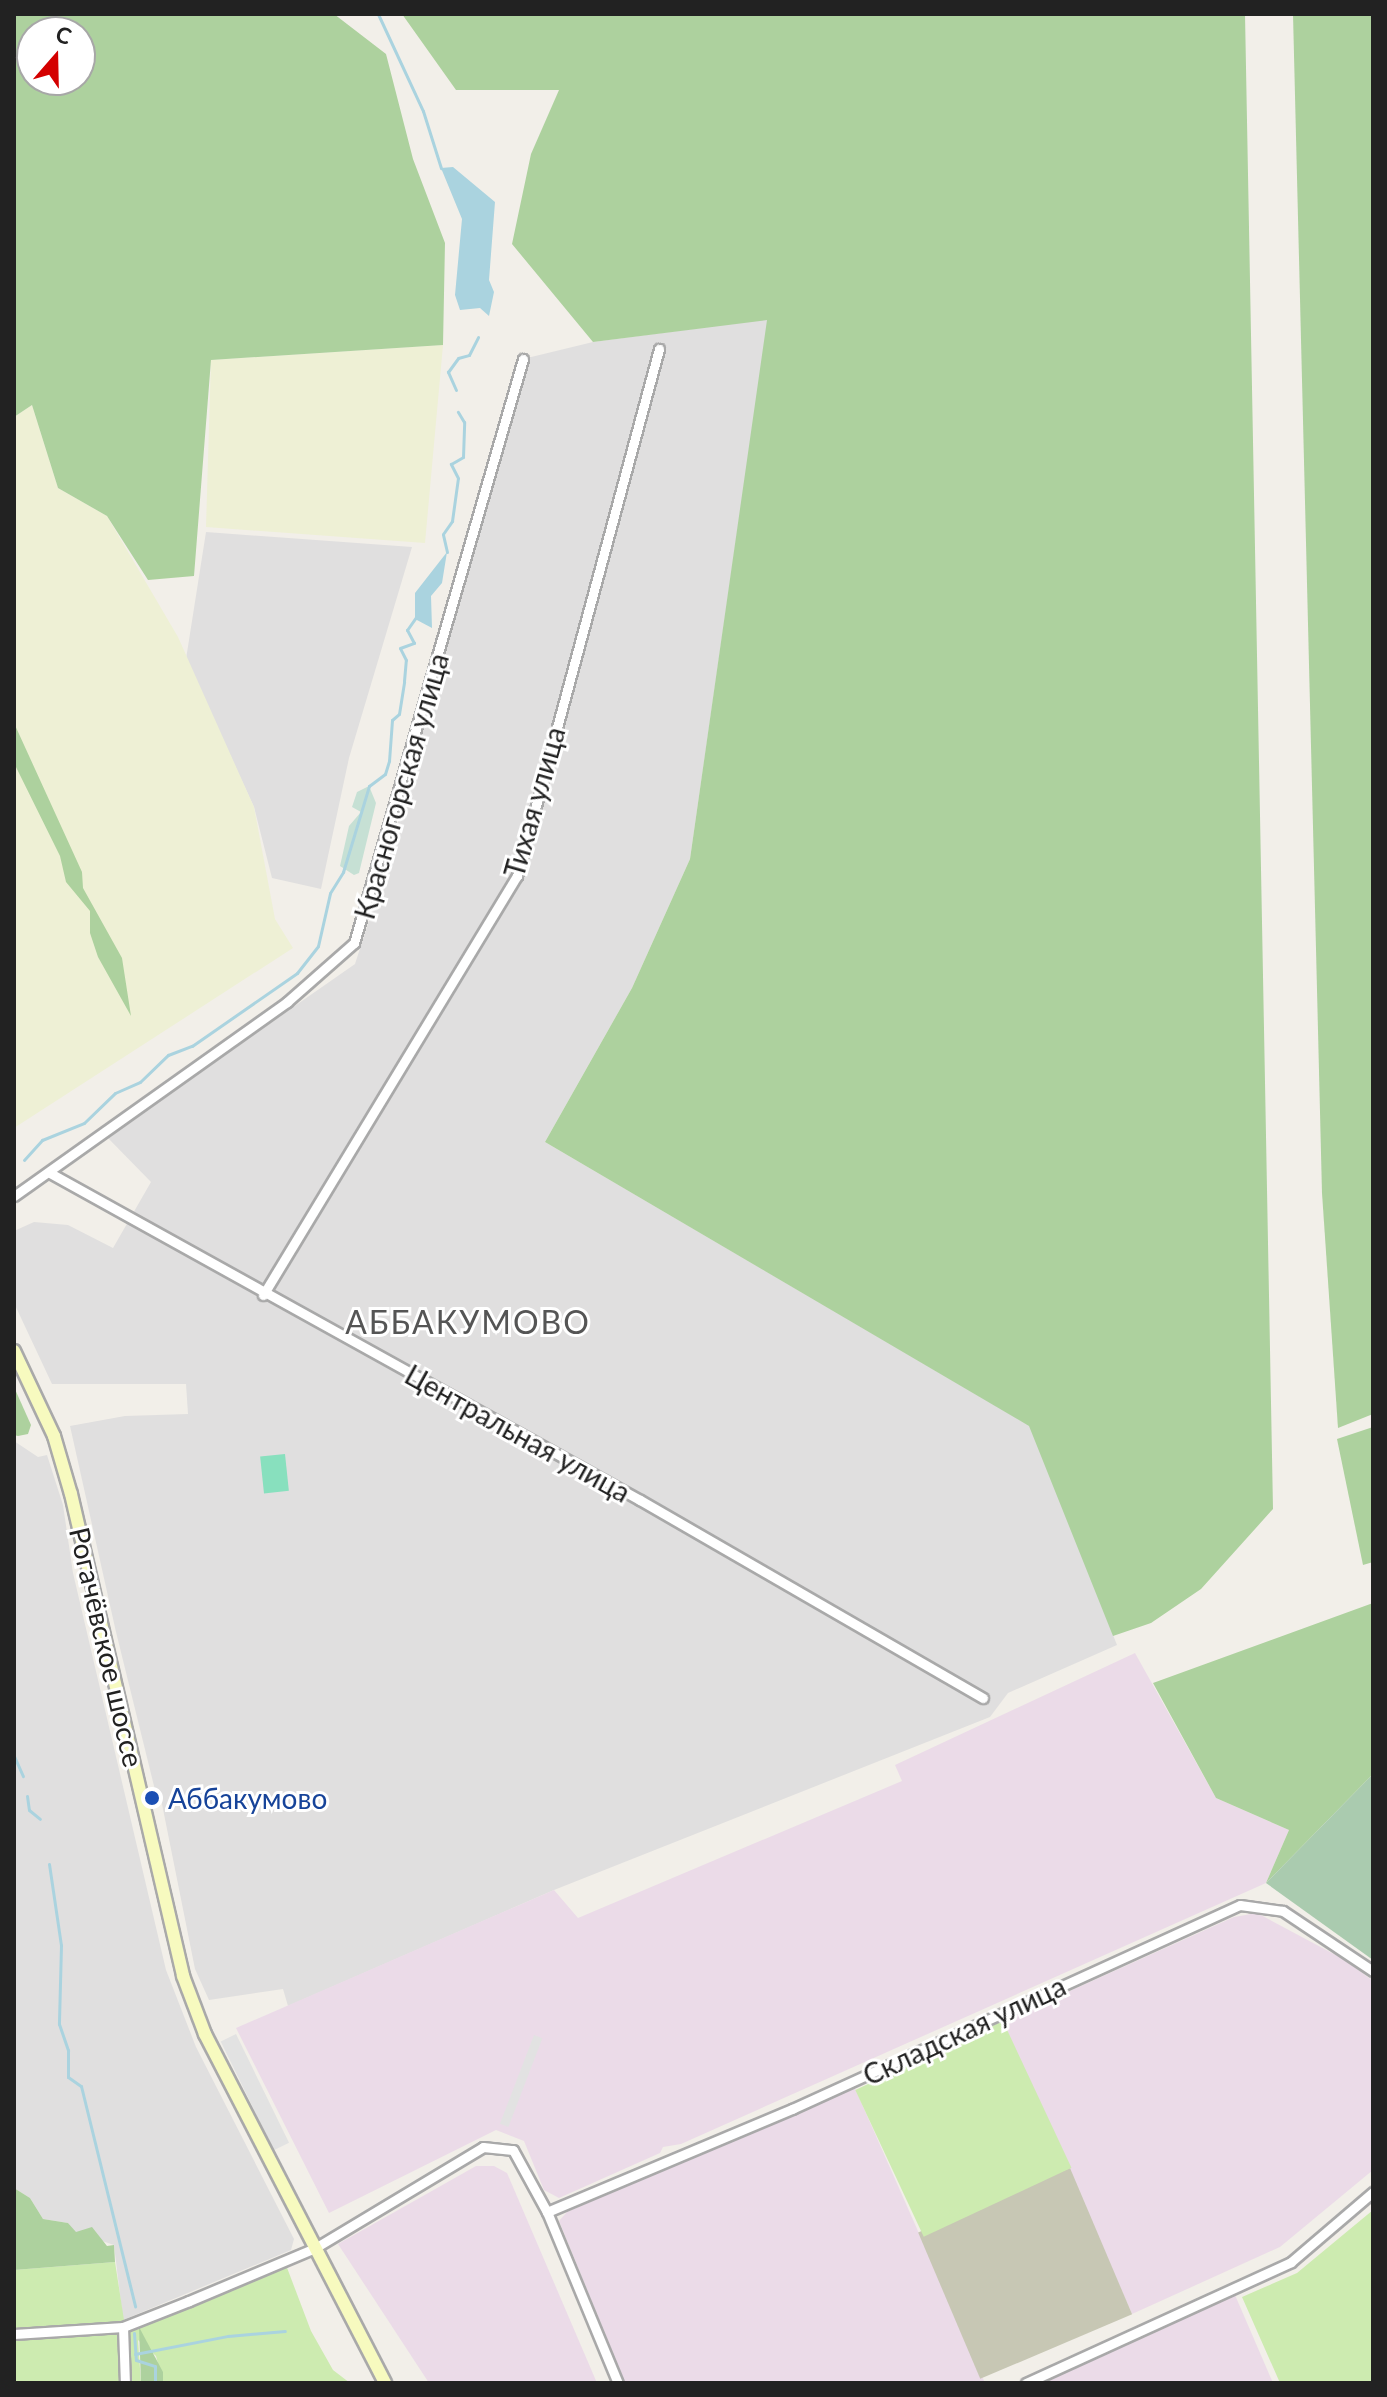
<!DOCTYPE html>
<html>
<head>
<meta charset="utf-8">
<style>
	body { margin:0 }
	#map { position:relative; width:1387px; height:2397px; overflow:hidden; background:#f2efe9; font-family:Lato,sans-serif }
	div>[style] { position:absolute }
	.residential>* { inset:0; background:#e0dfdf }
	.industrial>* { inset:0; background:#ebdbe8 }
	.construction>* { inset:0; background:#c7c7b4; transform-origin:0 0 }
	.farmland>* { inset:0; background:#eef0d5 }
	.grass>* { inset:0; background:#cdebb0; transform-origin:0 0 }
	.forest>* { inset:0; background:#add19e }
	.wetland>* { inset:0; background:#c6e0d4 }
	.cemetery>* { inset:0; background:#aacbaf }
	.pitch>* { inset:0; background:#88e0be; transform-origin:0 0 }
	.parking>* { inset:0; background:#e2e2e2; transform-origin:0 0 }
	.water>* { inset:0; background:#aad3df }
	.stream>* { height:3px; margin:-1.5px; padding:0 1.5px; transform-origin:1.5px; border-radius:1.5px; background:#aad3df }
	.roads { filter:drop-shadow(2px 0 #a9a9a9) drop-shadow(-2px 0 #a9a9a9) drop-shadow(0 2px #a9a9a9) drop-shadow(0 -2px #a9a9a9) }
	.minor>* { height:9px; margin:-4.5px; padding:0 4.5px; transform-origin:4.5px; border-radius:4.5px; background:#fff }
	.secondary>* { height:12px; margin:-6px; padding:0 6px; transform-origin:6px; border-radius:6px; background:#f7fabf }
	.dots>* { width:22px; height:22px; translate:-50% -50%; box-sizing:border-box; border:4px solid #fff; border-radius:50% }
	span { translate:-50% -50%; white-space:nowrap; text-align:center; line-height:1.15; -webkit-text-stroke:6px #fff; paint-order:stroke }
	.street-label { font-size:28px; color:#222 }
	.transit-label { font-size:28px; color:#164399 }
	.left { translate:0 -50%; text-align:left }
	.quarter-label { font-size:32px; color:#555; letter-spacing:2px }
	.frame { position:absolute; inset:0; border:16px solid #222; pointer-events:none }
	.north { position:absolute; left:16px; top:16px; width:80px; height:80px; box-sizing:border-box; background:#fff; border:2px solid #a7a7a7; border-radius:50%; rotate:20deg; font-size:22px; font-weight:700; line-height:32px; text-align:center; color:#222 }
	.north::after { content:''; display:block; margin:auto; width:28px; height:36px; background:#d40000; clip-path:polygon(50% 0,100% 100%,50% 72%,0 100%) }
</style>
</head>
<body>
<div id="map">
	<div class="residential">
		<i style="clip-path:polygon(768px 319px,690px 859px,632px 988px,545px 1142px,1030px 1426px,1117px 1645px,1008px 1693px,990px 1717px,554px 1890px,288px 2006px,283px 1989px,209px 2000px,195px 1969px,159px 1789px,155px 1790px,116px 1632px,70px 1426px,125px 1416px,188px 1414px,186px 1384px,52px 1384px,14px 1303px,14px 1231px,34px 1222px,68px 1225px,113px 1248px,151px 1182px,107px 1137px,355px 964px,383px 877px,523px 359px,593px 342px)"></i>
		<i style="clip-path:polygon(206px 532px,412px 547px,349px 758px,321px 889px,272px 878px,254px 807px,186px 659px)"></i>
		<i style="clip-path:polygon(14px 1441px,38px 1457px,47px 1455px,63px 1505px,73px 1573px,166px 1970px,196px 2047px,294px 2239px,291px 2250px,123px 2320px,114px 2245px,75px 2232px,68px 2223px,43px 2219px,30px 2198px,14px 2188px)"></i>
	</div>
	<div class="industrial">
		<i style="clip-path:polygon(1135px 1653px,1216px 1798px,1289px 1830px,1266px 1883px,681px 2144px,663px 2147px,660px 2153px,559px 2198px,544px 2190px,524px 2141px,496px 2130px,329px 2213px,236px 2028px,554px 1890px,578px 1918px,902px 1781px,895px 1765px)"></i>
		<i style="clip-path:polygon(1257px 1913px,1345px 1960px,1373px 1981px,1373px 2170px,1280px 2247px,1132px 2314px,1003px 2021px,1234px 1917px)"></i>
		<i style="clip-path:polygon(854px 2086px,985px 2383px,625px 2383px,559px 2221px,567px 2212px)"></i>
		<i style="clip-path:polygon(476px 2166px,494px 2166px,507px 2173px,597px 2383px,429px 2383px,338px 2244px)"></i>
		<i style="clip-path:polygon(1235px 2295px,1273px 2383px,1042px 2383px,1156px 2331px)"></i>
	</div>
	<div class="construction">
		<i style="left:1070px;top:2168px;width:159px;height:165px;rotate:67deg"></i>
	</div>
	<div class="farmland">
		<i style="clip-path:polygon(443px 345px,425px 543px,206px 527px,211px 360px)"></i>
		<i style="clip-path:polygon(32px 405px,58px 488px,107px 516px,178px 637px,254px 807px,275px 919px,293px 948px,14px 1128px,14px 417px)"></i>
	</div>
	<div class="grass">
		<i style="left:1003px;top:2021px;width:162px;height:163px;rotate:65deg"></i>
		<i style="clip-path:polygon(1373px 2210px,1373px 2383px,1280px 2383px,1242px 2297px,1297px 2273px)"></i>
		<i style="clip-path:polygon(115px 2262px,124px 2320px,286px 2265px,311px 2331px,333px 2370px,350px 2383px,163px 2383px,156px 2356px,138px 2340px,141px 2383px,14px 2383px,14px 2270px)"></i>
	</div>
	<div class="forest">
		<i style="clip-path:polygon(evenodd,14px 14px,334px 14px,386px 54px,413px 159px,445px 243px,443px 345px,211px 360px,194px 576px,148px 580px,107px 516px,58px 488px,32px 405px,14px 417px,14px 14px,80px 32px,80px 80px,32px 80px,32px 32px,80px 32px)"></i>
		<i style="clip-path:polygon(402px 14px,1245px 14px,1273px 1509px,1201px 1589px,1151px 1623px,1113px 1636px,1029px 1426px,545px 1142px,632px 988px,690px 859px,767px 320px,593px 342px,512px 244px,531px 154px,559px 90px,456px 90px)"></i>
		<i style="clip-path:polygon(1293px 14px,1373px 14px,1373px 1414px,1338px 1428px,1322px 1193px)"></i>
		<i style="clip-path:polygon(14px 723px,82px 872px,83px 888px,122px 958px,131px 1016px,98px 957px,90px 933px,90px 911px,66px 882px,60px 856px,14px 763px)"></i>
		<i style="clip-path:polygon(14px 1387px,31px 1425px,28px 1434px,18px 1436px,14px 1435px)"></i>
		<i style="clip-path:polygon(1373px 1427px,1373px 1562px,1363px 1565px,1337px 1439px)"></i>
		<i style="clip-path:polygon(1373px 1603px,1373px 1774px,1266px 1883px,1289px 1830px,1216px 1798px,1153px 1683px)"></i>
		<i style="clip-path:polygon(14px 2188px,30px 2198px,43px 2219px,68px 2223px,76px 2232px,92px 2227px,107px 2246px,114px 2245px,115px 2262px,14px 2270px)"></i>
		<i style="clip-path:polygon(139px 2327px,163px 2372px,163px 2383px,141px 2383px)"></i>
	</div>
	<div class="wetland">
		<i style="clip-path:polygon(369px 786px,376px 803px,359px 873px,354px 875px,340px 866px,349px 826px,361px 812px,352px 807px,357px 792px)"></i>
	</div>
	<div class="cemetery">
		<i style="clip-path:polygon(1373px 1774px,1373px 1960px,1266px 1883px)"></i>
	</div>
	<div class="pitch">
		<i style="left:285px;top:1454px;width:37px;height:25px;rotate:84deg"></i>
	</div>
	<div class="parking">
		<i style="left:236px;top:2034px;width:121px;height:17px;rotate:64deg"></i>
		<i style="left:534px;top:2035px;width:9px;height:95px;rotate:21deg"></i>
	</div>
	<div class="water">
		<i style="clip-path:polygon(453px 167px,495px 202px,489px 280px,494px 292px,489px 316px,480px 308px,460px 310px,455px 295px,462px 219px,441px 168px)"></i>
		<i style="clip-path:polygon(447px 552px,442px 583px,431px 596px,432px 628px,415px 619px,415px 593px)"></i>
	</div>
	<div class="stream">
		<i style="left:378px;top:14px;width:107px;rotate:65.1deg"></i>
		<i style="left:423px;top:111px;width:60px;rotate:72.5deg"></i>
		<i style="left:456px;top:390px;width:20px;rotate:-114deg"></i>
		<i style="left:448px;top:372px;width:17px;rotate:-54deg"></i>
		<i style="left:458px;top:358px;width:11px;rotate:-15deg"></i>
		<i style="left:469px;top:355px;width:20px;rotate:-63deg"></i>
		<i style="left:447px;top:552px;width:18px;rotate:-103deg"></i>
		<i style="left:443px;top:534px;width:16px;rotate:-55deg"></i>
		<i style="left:452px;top:521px;width:43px;rotate:-82.1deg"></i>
		<i style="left:458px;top:478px;width:16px;rotate:-117deg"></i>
		<i style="left:451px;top:464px;width:14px;rotate:-30deg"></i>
		<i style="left:463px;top:457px;width:35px;rotate:-88deg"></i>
		<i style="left:464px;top:422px;width:12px;rotate:-121deg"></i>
		<i style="left:24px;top:1160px;width:27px;rotate:-48deg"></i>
		<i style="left:42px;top:1140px;width:45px;rotate:-22deg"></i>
		<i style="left:84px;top:1123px;width:43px;rotate:-44.1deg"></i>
		<i style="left:115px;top:1093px;width:27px;rotate:-24deg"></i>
		<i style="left:140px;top:1082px;width:39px;rotate:-44deg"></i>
		<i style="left:168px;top:1055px;width:26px;rotate:-21deg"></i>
		<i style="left:192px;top:1046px;width:128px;rotate:-34.8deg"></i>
		<i style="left:297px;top:973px;width:34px;rotate:-52deg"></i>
		<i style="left:318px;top:946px;width:54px;rotate:-77.2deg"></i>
		<i style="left:330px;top:893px;width:25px;rotate:-58deg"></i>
		<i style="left:343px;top:872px;width:90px;rotate:-73.2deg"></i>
		<i style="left:369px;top:786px;width:20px;rotate:-37deg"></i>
		<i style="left:385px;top:774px;width:14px;rotate:-73deg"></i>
		<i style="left:389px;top:761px;width:41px;rotate:-85.8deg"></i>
		<i style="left:392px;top:720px;width:9px;rotate:-41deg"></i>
		<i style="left:399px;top:714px;width:33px;rotate:-81deg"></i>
		<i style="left:404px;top:681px;width:21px;rotate:-85deg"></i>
		<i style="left:406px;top:660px;width:13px;rotate:-117deg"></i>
		<i style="left:400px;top:648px;width:15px;rotate:-20deg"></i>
		<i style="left:414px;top:643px;width:15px;rotate:-118deg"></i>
		<i style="left:407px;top:630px;width:16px;rotate:-55deg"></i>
		<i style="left:14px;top:1756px;width:22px;rotate:66deg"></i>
		<i style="left:27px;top:1796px;width:14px;rotate:82deg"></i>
		<i style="left:29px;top:1810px;width:14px;rotate:39deg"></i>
		<i style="left:49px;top:1864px;width:82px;rotate:81.6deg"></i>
		<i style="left:61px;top:1945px;width:79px;rotate:91.5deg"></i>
		<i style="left:59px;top:2024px;width:28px;rotate:71deg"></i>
		<i style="left:68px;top:2050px;width:27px;rotate:90deg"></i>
		<i style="left:68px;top:2077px;width:16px;rotate:35deg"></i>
		<i style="left:81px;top:2086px;width:227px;rotate:76.2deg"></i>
		<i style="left:134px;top:2333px;width:27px;rotate:86deg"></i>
		<i style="left:136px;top:2360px;width:20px;rotate:18deg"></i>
		<i style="left:155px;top:2366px;width:17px;rotate:90deg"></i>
		<i style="left:135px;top:2354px;width:95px;rotate:-11deg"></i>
		<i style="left:228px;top:2336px;width:57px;rotate:-5deg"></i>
	</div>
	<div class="roads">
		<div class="minor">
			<i style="left:50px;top:1173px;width:675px;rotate:29deg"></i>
			<i style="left:640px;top:1500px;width:396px;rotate:30deg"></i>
			<i style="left:14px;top:1196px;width:335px;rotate:-35.4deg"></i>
			<i style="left:287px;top:1002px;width:89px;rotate:-41.4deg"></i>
			<i style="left:354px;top:943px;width:608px;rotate:-73.86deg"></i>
			<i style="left:263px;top:1295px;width:490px;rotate:-58.8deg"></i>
			<i style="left:517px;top:876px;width:546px;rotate:-74.92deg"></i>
			<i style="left:547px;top:2212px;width:185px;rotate:67.5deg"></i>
			<i style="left:123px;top:2327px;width:56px;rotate:88deg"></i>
			<i style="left:14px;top:2334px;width:109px;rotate:-3.7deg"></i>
			<i style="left:123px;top:2327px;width:71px;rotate:-21.5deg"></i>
			<i style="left:189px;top:2301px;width:137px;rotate:-22.8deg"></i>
			<i style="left:315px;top:2248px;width:196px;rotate:-31deg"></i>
			<i style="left:483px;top:2147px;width:30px;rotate:6deg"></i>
			<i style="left:513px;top:2150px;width:71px;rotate:61.3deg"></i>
			<i style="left:547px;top:2212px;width:266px;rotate:-22.8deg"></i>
			<i style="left:792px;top:2109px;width:492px;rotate:-24.5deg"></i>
			<i style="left:1240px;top:1905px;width:43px;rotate:7.9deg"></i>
			<i style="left:1283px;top:1911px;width:108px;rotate:33.7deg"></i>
			<i style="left:1026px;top:2383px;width:291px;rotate:-24.5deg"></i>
			<i style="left:1291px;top:2262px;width:108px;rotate:-40.5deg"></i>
		</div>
		<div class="secondary">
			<i style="left:14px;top:1351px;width:94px;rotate:64.8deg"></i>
			<i style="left:54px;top:1436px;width:60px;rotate:73.7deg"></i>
			<i style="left:71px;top:1494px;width:495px;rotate:76.9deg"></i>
			<i style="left:183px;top:1976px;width:62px;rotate:69.2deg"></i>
			<i style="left:205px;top:2034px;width:393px;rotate:62.7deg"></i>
		</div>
	</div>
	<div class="dots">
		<i style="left:152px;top:1798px;background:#1a4fb4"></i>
	</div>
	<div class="street-label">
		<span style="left:401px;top:786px;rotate:-74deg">Красногорская улица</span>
		<span style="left:534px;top:802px;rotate:-74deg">Тихая улица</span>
		<span style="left:518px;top:1433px;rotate:29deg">Центральная улица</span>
		<span style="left:107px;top:1647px;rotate:77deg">Рогачёвское шоссе</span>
		<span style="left:964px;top:2030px;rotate:-25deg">Складская улица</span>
	</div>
	<div class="transit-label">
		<span class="left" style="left:168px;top:1798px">Аббакумово</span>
	</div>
	<div class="quarter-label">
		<span style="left:468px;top:1322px">АББАКУМОВО</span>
	</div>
	<div class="frame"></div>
	<div class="north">С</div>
</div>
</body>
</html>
